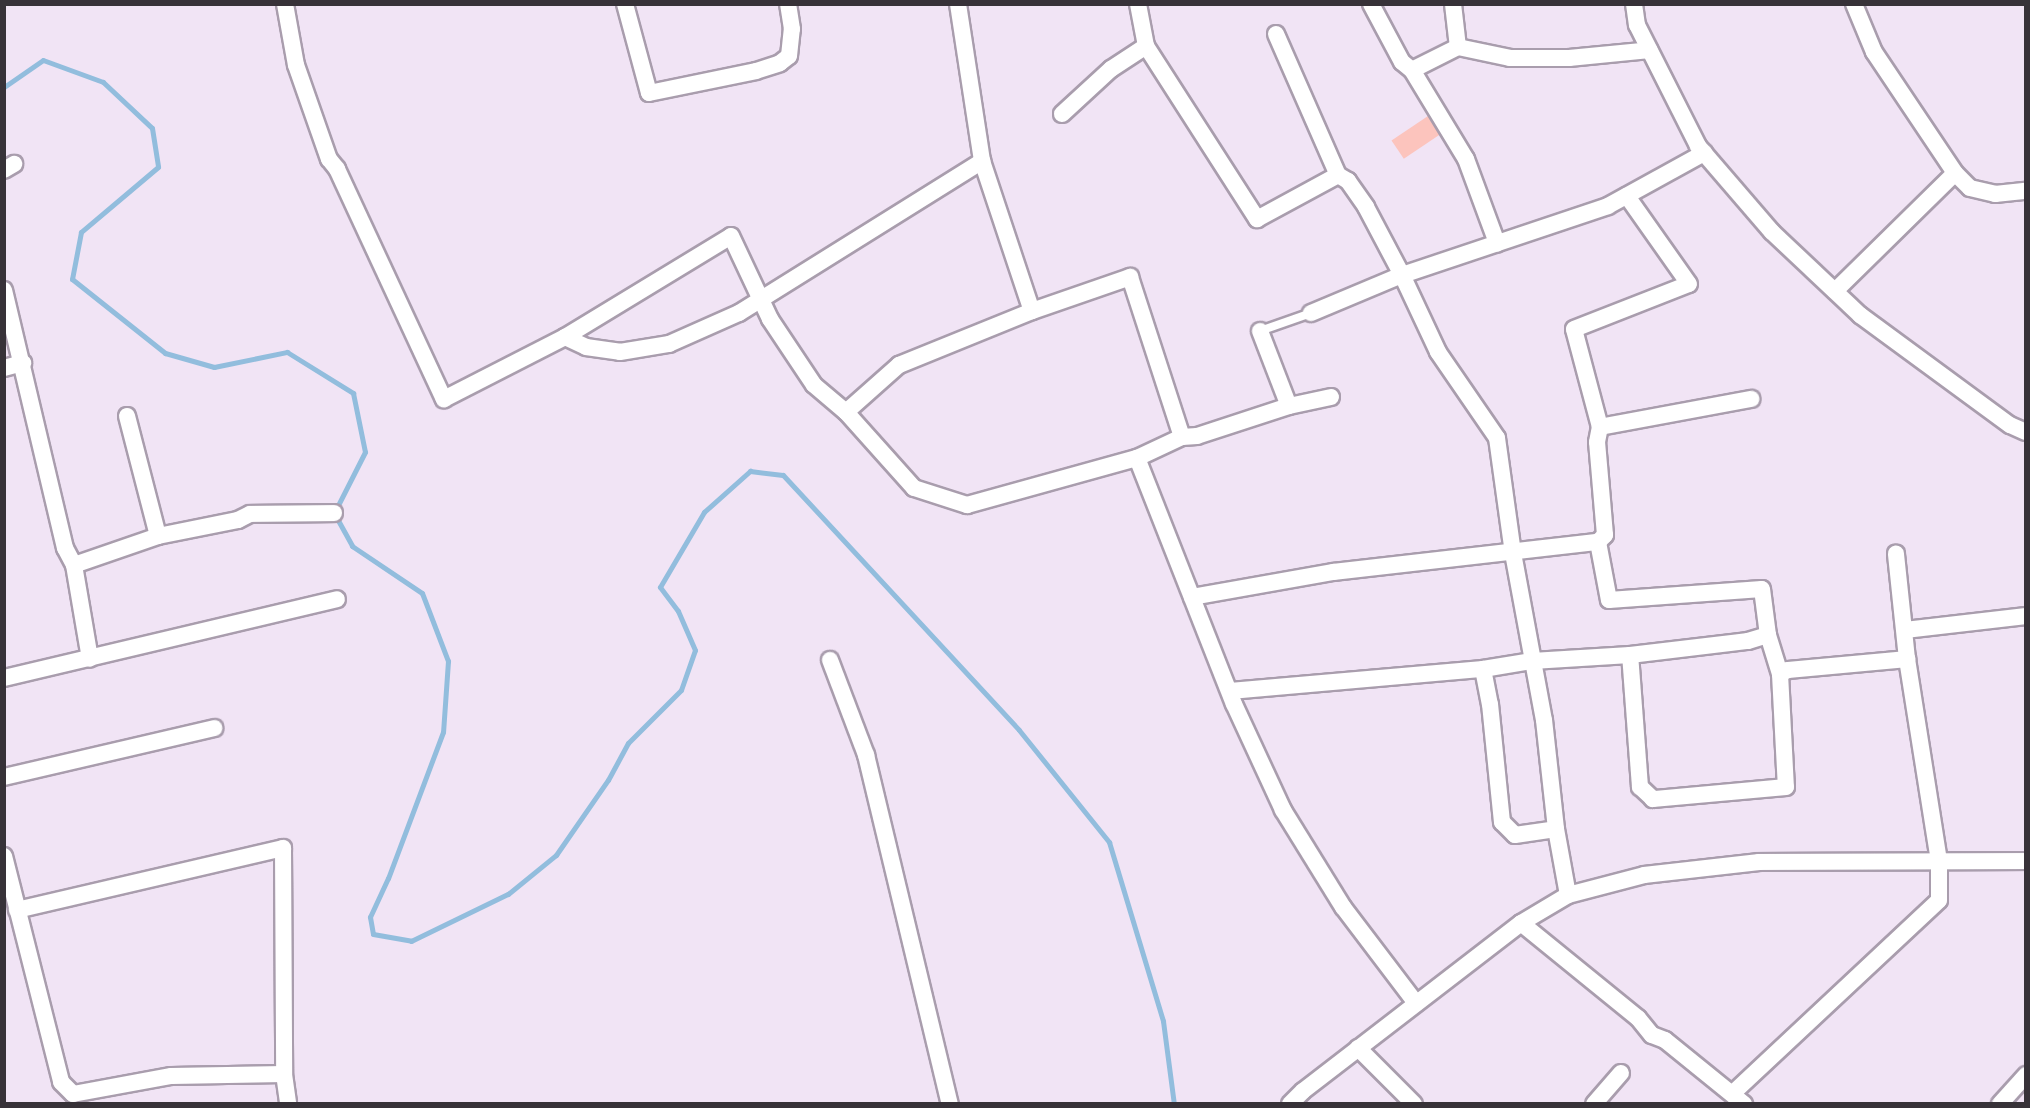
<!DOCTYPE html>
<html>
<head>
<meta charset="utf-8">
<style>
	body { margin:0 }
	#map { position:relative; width:2030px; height:1108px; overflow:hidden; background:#f1e4f5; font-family:Helvetica,sans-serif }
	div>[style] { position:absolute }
	.stream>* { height:5px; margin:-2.5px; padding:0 2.5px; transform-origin:2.5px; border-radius:2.5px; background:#92bddd }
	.building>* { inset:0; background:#fcc4bd; transform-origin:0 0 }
	.roads { filter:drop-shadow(2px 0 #a99dad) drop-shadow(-2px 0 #a99dad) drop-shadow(0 2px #a99dad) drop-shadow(0 -2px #a99dad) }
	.service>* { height:8px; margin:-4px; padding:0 4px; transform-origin:4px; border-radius:4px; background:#fff }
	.minor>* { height:16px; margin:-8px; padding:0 8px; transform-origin:8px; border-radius:8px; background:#fff }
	span { translate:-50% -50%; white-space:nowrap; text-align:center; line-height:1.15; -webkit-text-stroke:5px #fbf4fe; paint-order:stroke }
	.frame { position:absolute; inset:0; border:6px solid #373238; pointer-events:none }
</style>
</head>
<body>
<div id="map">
	<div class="stream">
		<i style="left:4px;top:87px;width:47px;rotate:-34.7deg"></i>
		<i style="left:43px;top:60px;width:64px;rotate:20.1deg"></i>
		<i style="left:103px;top:82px;width:67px;rotate:43.2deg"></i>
		<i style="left:152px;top:128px;width:39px;rotate:81deg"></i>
		<i style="left:158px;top:167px;width:101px;rotate:139.8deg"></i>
		<i style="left:81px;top:232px;width:48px;rotate:100.8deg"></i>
		<i style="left:72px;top:279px;width:119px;rotate:38.5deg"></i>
		<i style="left:165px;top:353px;width:51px;rotate:15.9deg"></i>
		<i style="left:214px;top:367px;width:75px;rotate:-11.6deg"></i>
		<i style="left:287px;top:352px;width:78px;rotate:31.8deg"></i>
		<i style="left:353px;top:393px;width:60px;rotate:78.5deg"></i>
		<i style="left:365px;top:452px;width:68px;rotate:116.9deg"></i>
		<i style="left:334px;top:513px;width:38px;rotate:61deg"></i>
		<i style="left:352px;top:546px;width:84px;rotate:33.9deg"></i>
		<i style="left:422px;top:593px;width:73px;rotate:69.1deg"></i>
		<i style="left:448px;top:661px;width:71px;rotate:94deg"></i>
		<i style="left:443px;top:732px;width:156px;rotate:110.6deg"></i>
		<i style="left:388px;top:878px;width:43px;rotate:114.8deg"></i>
		<i style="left:370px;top:917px;width:17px;rotate:80deg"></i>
		<i style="left:373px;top:934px;width:39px;rotate:10deg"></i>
		<i style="left:411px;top:941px;width:108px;rotate:-25.9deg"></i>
		<i style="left:508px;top:894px;width:62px;rotate:-39.1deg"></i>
		<i style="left:556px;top:855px;width:91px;rotate:-55.3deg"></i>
		<i style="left:608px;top:780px;width:42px;rotate:-61.6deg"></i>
		<i style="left:628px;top:743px;width:75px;rotate:-45deg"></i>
		<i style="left:681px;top:690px;width:42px;rotate:-70.7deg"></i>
		<i style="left:695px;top:650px;width:43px;rotate:-113.6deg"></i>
		<i style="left:678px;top:611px;width:30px;rotate:-127deg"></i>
		<i style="left:660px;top:587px;width:87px;rotate:-59.6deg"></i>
		<i style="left:704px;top:512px;width:62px;rotate:-41.7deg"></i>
		<i style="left:750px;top:471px;width:33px;rotate:7deg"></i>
		<i style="left:783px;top:475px;width:347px;rotate:47.2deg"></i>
		<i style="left:1019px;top:730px;width:144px;rotate:51.2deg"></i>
		<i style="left:1109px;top:842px;width:187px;rotate:73.2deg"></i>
		<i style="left:1163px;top:1021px;width:84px;rotate:82.5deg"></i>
	</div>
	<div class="building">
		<i style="left:1428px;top:116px;width:22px;height:44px;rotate:56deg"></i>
	</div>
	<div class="roads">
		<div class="service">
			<i style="left:1260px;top:331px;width:54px;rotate:-19.4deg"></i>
		</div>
		<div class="minor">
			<i style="left:285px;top:4px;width:62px;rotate:79.8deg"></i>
			<i style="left:296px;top:65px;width:100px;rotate:70.7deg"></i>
			<i style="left:329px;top:159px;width:13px;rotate:51deg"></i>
			<i style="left:337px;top:169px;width:254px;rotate:65.1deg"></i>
			<i style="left:444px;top:399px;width:136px;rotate:-27.1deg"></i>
			<i style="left:565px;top:337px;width:194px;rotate:-31.3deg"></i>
			<i style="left:731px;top:236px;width:92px;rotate:64.8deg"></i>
			<i style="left:770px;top:319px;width:79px;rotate:56.3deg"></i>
			<i style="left:814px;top:385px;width:42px;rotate:40.2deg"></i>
			<i style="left:846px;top:412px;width:102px;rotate:48.2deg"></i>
			<i style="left:914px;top:488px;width:56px;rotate:17.8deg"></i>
			<i style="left:967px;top:505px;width:176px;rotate:-15.5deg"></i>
			<i style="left:1137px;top:458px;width:50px;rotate:-25deg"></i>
			<i style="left:1182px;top:437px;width:15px;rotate:-4deg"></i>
			<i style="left:1197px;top:436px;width:97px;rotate:-18.1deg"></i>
			<i style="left:1289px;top:406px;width:43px;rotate:-12.1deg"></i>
			<i style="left:625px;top:4px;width:92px;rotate:74.9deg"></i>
			<i style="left:649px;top:93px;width:109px;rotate:-11.6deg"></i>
			<i style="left:756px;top:71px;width:25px;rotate:-18deg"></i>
			<i style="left:780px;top:63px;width:11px;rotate:-38deg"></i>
			<i style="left:789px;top:56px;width:27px;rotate:-84deg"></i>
			<i style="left:792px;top:29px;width:25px;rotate:-99deg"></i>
			<i style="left:958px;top:4px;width:159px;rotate:81.3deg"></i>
			<i style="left:1138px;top:4px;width:43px;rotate:79.2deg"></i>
			<i style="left:1371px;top:4px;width:66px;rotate:61.9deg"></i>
			<i style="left:1402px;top:62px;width:13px;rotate:39deg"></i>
			<i style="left:1412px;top:70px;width:104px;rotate:58.8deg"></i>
			<i style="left:1466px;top:159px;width:90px;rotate:69.7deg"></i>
			<i style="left:1453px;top:4px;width:43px;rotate:83.4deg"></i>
			<i style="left:1634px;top:4px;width:21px;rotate:82deg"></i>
			<i style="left:1637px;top:25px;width:136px;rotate:63.2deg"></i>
			<i style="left:1698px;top:146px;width:113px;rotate:49.3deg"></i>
			<i style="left:1772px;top:232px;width:121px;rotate:43.3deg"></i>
			<i style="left:1860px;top:315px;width:186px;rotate:36.3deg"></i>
			<i style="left:2010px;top:425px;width:17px;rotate:24deg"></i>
			<i style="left:1854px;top:4px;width:52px;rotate:67.4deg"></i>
			<i style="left:1874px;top:52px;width:146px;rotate:56.2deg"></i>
			<i style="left:1955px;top:173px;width:21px;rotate:45deg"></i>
			<i style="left:1970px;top:188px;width:26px;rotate:13deg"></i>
			<i style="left:1995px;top:194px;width:31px;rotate:-6deg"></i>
			<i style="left:1276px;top:34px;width:154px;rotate:66.3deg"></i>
			<i style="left:1338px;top:175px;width:12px;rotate:31deg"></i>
			<i style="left:1348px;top:181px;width:32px;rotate:55deg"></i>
			<i style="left:1366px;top:207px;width:77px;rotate:62.1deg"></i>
			<i style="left:1402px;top:275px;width:85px;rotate:64.9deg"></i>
			<i style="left:1438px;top:352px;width:104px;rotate:55.5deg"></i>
			<i style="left:1497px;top:438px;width:116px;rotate:82.1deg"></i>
			<i style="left:1513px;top:553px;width:170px;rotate:79.5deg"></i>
			<i style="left:1544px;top:720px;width:110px;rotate:83.7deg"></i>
			<i style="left:1556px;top:829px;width:67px;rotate:79.7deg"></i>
			<i style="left:1412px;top:70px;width:51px;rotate:-26.6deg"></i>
			<i style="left:1458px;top:47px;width:53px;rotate:11.9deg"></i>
			<i style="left:1510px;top:58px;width:59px"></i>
			<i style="left:1569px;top:58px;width:81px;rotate:-5.6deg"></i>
			<i style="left:1062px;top:114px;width:67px;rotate:-42.6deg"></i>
			<i style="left:1111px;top:69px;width:42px;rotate:-33.3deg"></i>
			<i style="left:1146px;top:46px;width:206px;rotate:57.3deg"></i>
			<i style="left:1257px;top:219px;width:92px;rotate:-28.5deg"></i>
			<i style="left:4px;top:170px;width:12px;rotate:-31deg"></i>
			<i style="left:4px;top:290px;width:265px;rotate:76.7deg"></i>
			<i style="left:65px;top:548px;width:19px;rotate:62deg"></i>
			<i style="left:74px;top:565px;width:95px;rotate:80.3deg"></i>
			<i style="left:1835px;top:291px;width:168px;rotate:-44.5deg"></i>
			<i style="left:1311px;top:313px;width:99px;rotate:-22.7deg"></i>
			<i style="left:1402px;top:275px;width:217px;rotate:-18.5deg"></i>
			<i style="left:1608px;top:206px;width:110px;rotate:-28.9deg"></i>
			<i style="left:1260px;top:331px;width:80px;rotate:68.9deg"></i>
			<i style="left:565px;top:337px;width:23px;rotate:25deg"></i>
			<i style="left:586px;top:347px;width:34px;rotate:8deg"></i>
			<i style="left:620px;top:352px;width:50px;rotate:-9.3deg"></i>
			<i style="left:669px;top:344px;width:77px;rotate:-23.9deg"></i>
			<i style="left:739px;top:313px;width:287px;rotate:-32deg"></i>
			<i style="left:982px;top:161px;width:158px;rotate:71.6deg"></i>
			<i style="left:4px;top:368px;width:20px;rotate:-15deg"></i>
			<i style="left:846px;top:412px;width:71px;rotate:-41.6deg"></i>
			<i style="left:899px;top:365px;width:144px;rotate:-22.1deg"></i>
			<i style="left:1032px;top:311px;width:104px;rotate:-19.1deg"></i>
			<i style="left:1130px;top:277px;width:168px;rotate:72deg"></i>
			<i style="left:127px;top:416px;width:124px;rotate:75.5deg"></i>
			<i style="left:1600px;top:427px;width:154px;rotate:-10.5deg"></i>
			<i style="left:1137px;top:458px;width:264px;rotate:68.5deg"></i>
			<i style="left:1234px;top:704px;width:117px;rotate:65.2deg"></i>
			<i style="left:1283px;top:810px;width:114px;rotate:58.3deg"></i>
			<i style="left:1343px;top:907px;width:121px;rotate:52.8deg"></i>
			<i style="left:1598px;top:542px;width:59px;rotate:79.3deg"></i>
			<i style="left:1609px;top:600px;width:153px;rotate:-4.1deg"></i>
			<i style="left:1762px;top:589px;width:46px;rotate:82.6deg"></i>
			<i style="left:1768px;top:635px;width:41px;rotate:72.9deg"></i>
			<i style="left:1780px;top:674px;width:113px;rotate:87deg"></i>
			<i style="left:1786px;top:787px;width:134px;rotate:174.8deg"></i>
			<i style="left:1653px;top:799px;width:18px;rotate:-137deg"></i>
			<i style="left:1640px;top:787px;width:132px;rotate:-94.3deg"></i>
			<i style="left:74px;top:565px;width:89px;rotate:-19deg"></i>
			<i style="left:158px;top:536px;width:82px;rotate:-11.3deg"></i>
			<i style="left:238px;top:520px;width:13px;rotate:-27deg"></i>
			<i style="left:250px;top:514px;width:84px;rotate:-0.7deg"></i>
			<i style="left:1192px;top:597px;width:143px;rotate:-10.1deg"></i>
			<i style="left:1333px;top:572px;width:267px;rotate:-6.5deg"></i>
			<i style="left:1598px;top:542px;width:10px;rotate:-45deg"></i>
			<i style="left:1605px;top:535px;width:93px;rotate:-94.9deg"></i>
			<i style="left:1597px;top:442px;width:15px;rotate:-79deg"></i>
			<i style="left:1600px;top:427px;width:101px;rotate:-104.9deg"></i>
			<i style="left:1574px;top:329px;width:123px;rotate:-21.4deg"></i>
			<i style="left:1689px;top:284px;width:108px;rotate:-125.2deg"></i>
			<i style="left:1905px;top:630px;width:122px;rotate:-6.6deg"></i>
			<i style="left:830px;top:660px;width:102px;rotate:69.2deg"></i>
			<i style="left:866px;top:755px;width:359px;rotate:76.5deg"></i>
			<i style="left:1483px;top:669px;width:36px;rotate:79deg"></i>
			<i style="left:1490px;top:704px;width:119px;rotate:84.2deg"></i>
			<i style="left:1502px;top:822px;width:18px;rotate:45deg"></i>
			<i style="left:1515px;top:835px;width:41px;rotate:-8.3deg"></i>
			<i style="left:1780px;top:674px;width:9px;rotate:-27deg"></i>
			<i style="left:1788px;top:670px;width:120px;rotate:-5.3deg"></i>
			<i style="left:4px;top:678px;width:342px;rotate:-13.3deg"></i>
			<i style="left:1230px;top:691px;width:254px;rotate:-5deg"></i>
			<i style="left:1483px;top:669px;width:50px;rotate:-9.3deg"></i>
			<i style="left:1532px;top:661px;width:98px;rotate:-3.5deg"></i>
			<i style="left:1630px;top:655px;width:119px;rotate:-6.8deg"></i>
			<i style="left:1748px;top:641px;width:21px;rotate:-17deg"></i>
			<i style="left:4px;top:777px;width:216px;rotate:-13.1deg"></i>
			<i style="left:4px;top:856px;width:233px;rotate:75.8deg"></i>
			<i style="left:61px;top:1082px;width:17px;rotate:45deg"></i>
			<i style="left:73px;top:1094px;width:100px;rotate:-10.4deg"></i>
			<i style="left:171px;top:1076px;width:113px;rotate:-1deg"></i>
			<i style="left:17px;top:910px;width:273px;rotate:-13.1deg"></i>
			<i style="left:283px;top:848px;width:226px;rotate:89.7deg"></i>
			<i style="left:284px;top:1074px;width:30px;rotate:82deg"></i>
			<i style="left:1521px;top:923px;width:151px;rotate:39.1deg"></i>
			<i style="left:1638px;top:1018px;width:22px;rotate:51deg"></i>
			<i style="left:1652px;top:1035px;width:14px;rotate:21deg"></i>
			<i style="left:1665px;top:1040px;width:102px;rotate:39deg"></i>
			<i style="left:1358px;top:1048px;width:79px;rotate:45deg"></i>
			<i style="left:1733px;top:1093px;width:282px;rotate:-43.1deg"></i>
			<i style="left:1939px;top:900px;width:39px;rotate:-90deg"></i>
			<i style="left:1939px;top:861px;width:205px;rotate:-99deg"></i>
			<i style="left:1907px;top:659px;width:106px;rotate:-96deg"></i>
			<i style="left:1290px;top:1104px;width:18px;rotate:-45deg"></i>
			<i style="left:1303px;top:1091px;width:275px;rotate:-37.6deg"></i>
			<i style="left:1521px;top:923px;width:55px;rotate:-30.8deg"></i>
			<i style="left:1568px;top:895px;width:79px;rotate:-14.7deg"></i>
			<i style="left:1644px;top:875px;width:116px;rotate:-6.4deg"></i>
			<i style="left:1759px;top:862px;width:267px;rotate:-0.2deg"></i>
			<i style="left:1594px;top:1104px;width:41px;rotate:-48.9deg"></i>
			<i style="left:2000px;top:1104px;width:39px;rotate:-48deg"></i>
		</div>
	</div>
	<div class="frame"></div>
</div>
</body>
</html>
